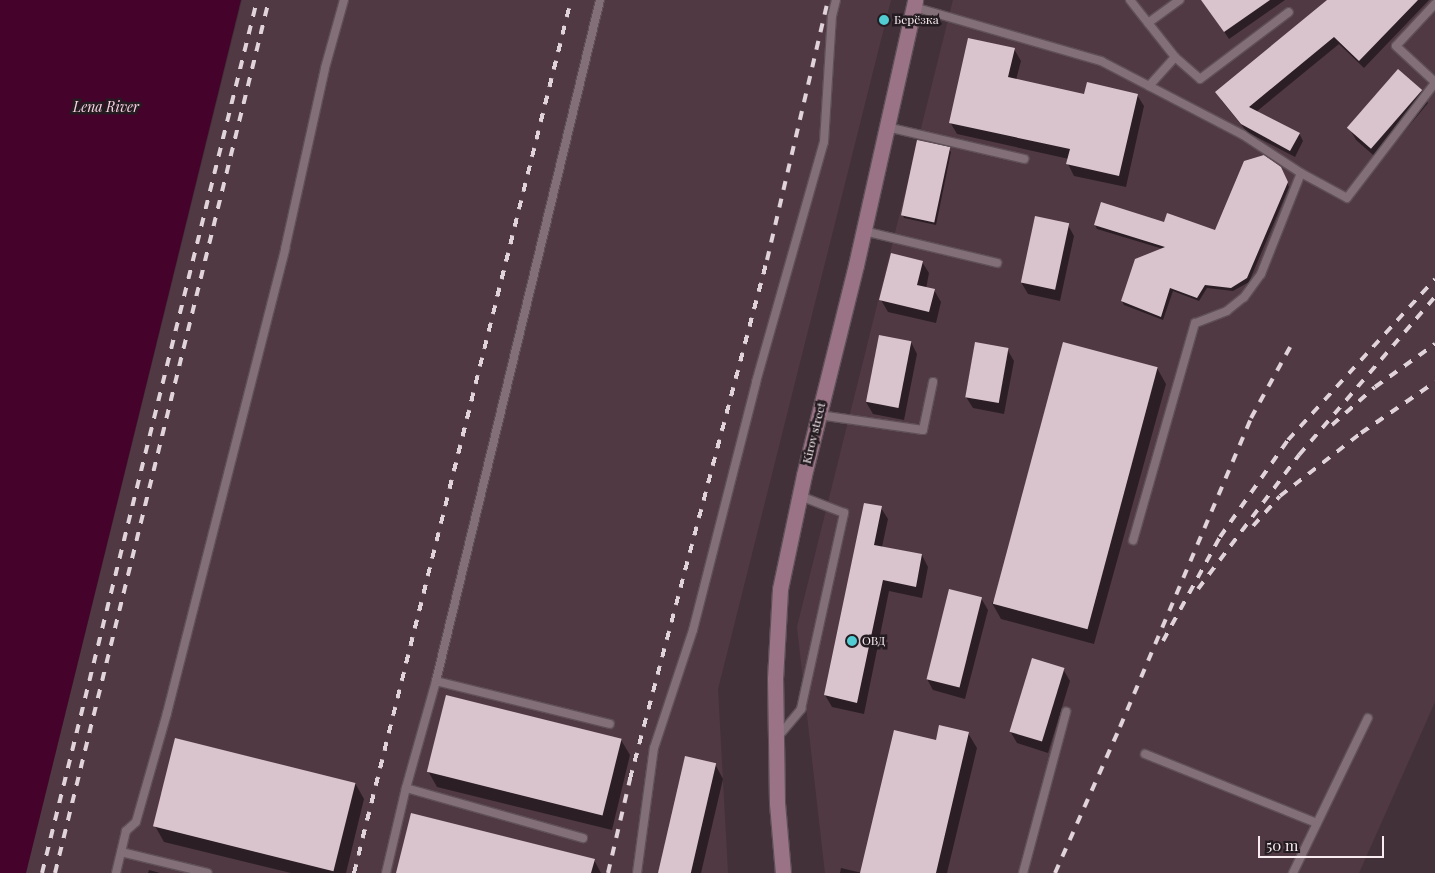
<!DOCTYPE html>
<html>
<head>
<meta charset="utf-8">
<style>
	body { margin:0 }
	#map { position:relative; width:1435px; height:873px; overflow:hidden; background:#43313a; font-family:"Playfair Display",serif }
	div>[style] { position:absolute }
	.built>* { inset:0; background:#513944 }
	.water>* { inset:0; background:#45032b }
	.shadow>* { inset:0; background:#0007 }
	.building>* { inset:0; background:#d9c3cc; transform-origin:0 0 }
	.roads { filter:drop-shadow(1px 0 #5f5057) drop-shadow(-1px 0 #5f5057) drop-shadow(0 1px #5f5057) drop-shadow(0 -1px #5f5057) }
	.lane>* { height:8px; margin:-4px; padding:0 4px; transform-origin:4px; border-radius:4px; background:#836f78 }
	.secondary>* { height:15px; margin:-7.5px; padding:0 7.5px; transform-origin:7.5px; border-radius:7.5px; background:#9a7486 }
	.rail>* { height:4px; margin-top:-2px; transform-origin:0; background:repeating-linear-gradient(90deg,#e0d3d9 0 9px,transparent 0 18px) }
	.dots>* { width:14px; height:14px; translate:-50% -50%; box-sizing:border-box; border:2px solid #241c20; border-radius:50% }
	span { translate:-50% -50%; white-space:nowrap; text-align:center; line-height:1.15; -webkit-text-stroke:5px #241c20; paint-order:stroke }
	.poi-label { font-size:12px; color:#f8ecf1 }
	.left { translate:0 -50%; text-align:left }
	.street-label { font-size:12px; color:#f8ecf1 }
	.water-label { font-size:14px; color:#fbd1e4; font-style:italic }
	.scale { position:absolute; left:1258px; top:836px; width:126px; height:22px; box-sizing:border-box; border:2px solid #f8ecf1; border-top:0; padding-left:6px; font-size:15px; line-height:18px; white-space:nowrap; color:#f8ecf1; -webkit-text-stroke:4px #241c20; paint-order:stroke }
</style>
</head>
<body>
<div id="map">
	<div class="built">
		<i style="clip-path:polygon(242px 0,891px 0,718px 689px,728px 873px,26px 873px)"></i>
		<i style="clip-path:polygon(953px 0,1435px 0,1435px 702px,1359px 873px,825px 873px,797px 627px)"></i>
	</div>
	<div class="water">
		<i style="clip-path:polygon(0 0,241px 0,26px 873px,0 873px)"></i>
	</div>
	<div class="shadow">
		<i style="clip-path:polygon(1203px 0,1285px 0,1229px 39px)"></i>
		<i style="clip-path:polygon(1329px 0,1429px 0,1364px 68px,1339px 44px,1256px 112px,1299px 133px,1303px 141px,1295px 157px,1247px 132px,1221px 100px)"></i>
		<i style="clip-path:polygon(1014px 49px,1021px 61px,1016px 80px,1085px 95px,1137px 95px,1144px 106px,1126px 187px,1074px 176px,1068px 164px,1069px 159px,957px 134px,950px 122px)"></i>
		<i style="clip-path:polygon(1398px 71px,1421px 91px,1428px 103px,1380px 161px,1356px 140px,1349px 128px)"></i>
		<i style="clip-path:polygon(949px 149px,951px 152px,936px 225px,904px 218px,903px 215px)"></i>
		<i style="clip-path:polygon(1283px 172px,1289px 187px,1249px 282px,1233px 291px,1207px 288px,1199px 301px,1173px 291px,1163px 320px,1124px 305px,1122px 301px,1163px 249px,1097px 229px,1095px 225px,1165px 223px,1215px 232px)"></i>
		<i style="clip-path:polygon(1068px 225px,1074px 236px,1060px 301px,1028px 294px,1021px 282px)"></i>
		<i style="clip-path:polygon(922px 262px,929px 273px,926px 289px,934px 290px,941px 302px,936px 323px,888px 312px,881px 300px)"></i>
		<i style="clip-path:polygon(911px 342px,917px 354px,904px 420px,873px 414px,866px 402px)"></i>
		<i style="clip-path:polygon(1007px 349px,1014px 361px,1004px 414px,973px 408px,966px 397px)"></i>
		<i style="clip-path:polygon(1157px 368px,1166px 384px,1094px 644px,1001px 619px,992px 603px)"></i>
		<i style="clip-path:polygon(881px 508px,888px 519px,882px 547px,922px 555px,928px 567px,922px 598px,889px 591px,864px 714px,832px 707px,825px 695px)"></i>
		<i style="clip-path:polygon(981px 598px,988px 610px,965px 699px,933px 690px,927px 679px)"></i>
		<i style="clip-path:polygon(1063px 669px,1070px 681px,1048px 753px,1017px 743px,1010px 731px)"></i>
		<i style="clip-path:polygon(968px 733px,977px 748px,947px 873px,840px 873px,841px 868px,862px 873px,937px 741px)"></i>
		<i style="clip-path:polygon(621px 740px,630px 755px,612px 830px,437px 787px,428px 771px)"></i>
		<i style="clip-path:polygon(715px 764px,723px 779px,701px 873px,658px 873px)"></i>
		<i style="clip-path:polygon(355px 783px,364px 799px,346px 873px,291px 873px,164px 842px,155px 826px)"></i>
		<i style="clip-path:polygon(594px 860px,601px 873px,398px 873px)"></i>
		<i style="clip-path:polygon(149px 870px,160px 873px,148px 873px)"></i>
	</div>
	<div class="building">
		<i style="clip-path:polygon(1201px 0,1270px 0,1224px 32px)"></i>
		<i style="clip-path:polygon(1327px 0,1418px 0,1359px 61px,1334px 37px,1249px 107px,1300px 133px,1290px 151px,1241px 124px,1215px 92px)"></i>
		<i style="clip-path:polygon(968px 38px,1015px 48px,1008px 77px,1084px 94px,1087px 82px,1138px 94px,1119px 176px,1066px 164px,1070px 149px,949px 123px)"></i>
		<i style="left:1398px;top:69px;width:32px;height:78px;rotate:41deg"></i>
		<i style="left:917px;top:140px;width:34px;height:77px;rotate:12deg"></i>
		<i style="clip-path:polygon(1264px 155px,1281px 167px,1288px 182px,1247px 278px,1231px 288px,1205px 285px,1197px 298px,1170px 288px,1161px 317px,1121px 301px,1135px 259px,1165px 247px,1094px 225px,1101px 202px,1164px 222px,1167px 213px,1215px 230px,1244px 161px)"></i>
		<i style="left:1035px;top:216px;width:35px;height:68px;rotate:12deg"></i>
		<i style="clip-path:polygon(891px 253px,923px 261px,917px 285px,935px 289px,929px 312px,879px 300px)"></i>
		<i style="left:879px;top:335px;width:33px;height:68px;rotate:11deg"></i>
		<i style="left:975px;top:342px;width:34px;height:56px;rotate:10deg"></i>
		<i style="left:1063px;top:342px;width:98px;height:271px;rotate:15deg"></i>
		<i style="clip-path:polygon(864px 503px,882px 506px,874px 545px,922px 554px,916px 587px,883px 580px,857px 703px,824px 695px)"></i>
		<i style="left:949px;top:589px;width:34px;height:93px;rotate:14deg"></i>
		<i style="left:1032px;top:658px;width:34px;height:77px;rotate:17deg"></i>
		<i style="left:446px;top:695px;width:181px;height:79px;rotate:14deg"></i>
		<i style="clip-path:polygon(939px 725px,969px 732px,936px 873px,860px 873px,894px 730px,936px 740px)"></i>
		<i style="left:175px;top:738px;width:186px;height:91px;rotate:14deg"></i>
		<i style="left:685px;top:756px;width:32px;height:120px;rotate:13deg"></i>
		<i style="clip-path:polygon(411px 813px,595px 859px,591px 873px,396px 873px)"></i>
	</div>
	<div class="roads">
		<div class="lane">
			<i style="left:1130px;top:0;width:73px;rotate:51.7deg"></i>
			<i style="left:1435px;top:4px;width:57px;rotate:132.9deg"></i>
			<i style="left:1396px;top:46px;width:53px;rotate:42.7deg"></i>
			<i style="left:914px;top:7px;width:195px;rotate:16.1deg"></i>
			<i style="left:1101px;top:61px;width:160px;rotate:27.5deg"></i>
			<i style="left:1243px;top:135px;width:69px;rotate:33.2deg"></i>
			<i style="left:1301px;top:173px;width:109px;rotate:111.6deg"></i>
			<i style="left:1261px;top:274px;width:29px;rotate:126deg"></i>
			<i style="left:1244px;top:297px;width:22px;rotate:141deg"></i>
			<i style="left:1227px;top:311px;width:34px;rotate:159deg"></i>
			<i style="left:1195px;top:323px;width:226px;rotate:105.9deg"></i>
			<i style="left:1148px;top:23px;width:39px;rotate:-36deg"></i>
			<i style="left:1149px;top:86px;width:39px;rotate:-48deg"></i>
			<i style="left:1175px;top:57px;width:33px;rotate:41deg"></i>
			<i style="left:1200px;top:79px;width:111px;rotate:-37deg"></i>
			<i style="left:887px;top:127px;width:141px;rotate:13.1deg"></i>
			<i style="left:1301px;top:173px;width:52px;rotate:28.5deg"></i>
			<i style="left:1347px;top:198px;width:145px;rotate:-52.6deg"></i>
			<i style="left:864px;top:231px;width:137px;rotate:13.5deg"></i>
			<i style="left:819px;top:415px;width:105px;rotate:8.2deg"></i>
			<i style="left:923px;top:430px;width:49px;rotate:-78.2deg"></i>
			<i style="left:436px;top:681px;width:179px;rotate:13.9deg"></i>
			<i style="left:777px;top:738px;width:38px;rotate:-50deg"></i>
			<i style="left:801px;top:709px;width:201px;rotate:-77.6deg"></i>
			<i style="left:844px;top:513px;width:47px;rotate:-158.9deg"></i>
			<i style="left:1145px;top:754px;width:185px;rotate:21.9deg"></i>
			<i style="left:406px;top:788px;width:184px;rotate:15.8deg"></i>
			<i style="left:121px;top:852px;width:89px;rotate:13.6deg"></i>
			<i style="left:116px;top:873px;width:43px;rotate:-76.6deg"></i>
			<i style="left:126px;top:831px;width:13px;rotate:-42deg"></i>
			<i style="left:136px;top:822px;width:113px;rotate:-74.1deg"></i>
			<i style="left:167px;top:713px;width:479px;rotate:-75.7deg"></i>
			<i style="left:285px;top:249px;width:185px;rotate:-77.5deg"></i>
			<i style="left:325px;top:68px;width:71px;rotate:-74.4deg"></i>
			<i style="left:386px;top:873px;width:87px;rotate:-76.8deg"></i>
			<i style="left:406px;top:788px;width:111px;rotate:-74.3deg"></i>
			<i style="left:436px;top:681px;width:700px;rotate:-76.46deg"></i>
			<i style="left:637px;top:873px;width:126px;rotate:-82.3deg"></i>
			<i style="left:654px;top:748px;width:124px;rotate:-71.7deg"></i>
			<i style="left:693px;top:630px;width:256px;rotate:-75.7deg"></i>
			<i style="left:756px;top:382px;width:249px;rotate:-74.2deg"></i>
			<i style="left:824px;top:142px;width:126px;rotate:-86.4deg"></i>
			<i style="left:832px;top:16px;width:16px;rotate:-76deg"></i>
			<i style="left:1023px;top:873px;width:167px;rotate:-75deg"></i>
			<i style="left:1293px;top:873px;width:172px;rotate:-64.2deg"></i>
		</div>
		<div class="secondary">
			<i style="left:783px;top:873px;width:70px;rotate:-94.9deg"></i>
			<i style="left:777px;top:803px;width:124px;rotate:-90.9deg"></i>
			<i style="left:775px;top:679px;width:90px;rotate:-86.8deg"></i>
			<i style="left:780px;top:589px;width:116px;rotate:-78.1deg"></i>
			<i style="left:804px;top:475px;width:216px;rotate:-76.1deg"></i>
			<i style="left:856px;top:265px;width:271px;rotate:-77.4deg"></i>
		</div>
	</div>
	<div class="rail">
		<i style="left:1332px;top:425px;width:57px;rotate:-41.5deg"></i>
		<i style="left:1375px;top:387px;width:74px;rotate:-35.6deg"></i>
		<i style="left:1253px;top:526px;width:40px;rotate:-48deg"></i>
		<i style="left:1280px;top:496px;width:103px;rotate:-37.9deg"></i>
		<i style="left:1361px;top:433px;width:90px;rotate:-34.6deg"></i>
		<i style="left:1198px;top:589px;width:168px;rotate:-53deg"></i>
		<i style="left:1299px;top:455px;width:208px;rotate:-49.3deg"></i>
		<i style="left:1163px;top:641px;width:119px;rotate:-61.3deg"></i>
		<i style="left:1220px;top:537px;width:118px;rotate:-55deg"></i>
		<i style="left:1288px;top:440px;width:218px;rotate:-47.6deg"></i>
		<i style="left:42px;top:873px;width:899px;rotate:-76.16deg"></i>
		<i style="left:55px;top:873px;width:899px;rotate:-76.23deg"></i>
		<i style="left:354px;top:873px;width:900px;rotate:-76.04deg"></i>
		<i style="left:608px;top:873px;width:97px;rotate:-76.8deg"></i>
		<i style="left:630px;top:779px;width:537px;rotate:-75.21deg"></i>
		<i style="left:767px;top:260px;width:267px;rotate:-76.8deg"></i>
		<i style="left:1055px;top:873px;width:160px;rotate:-66deg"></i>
		<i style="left:1120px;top:727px;width:336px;rotate:-67deg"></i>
		<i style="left:1251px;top:418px;width:89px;rotate:-61.1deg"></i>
	</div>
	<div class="dots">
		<i style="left:884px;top:20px;background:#51ccd2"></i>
		<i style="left:852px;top:641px;background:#51ccd2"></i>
	</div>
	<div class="poi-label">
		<span class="left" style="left:894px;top:20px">Берёзка</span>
		<span class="left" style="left:862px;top:641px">ОВД</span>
	</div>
	<div class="street-label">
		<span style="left:814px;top:433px;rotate:-76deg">Kirov street</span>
	</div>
	<div class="water-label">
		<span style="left:106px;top:107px">Lena River</span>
	</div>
	<div class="scale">50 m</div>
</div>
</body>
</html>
